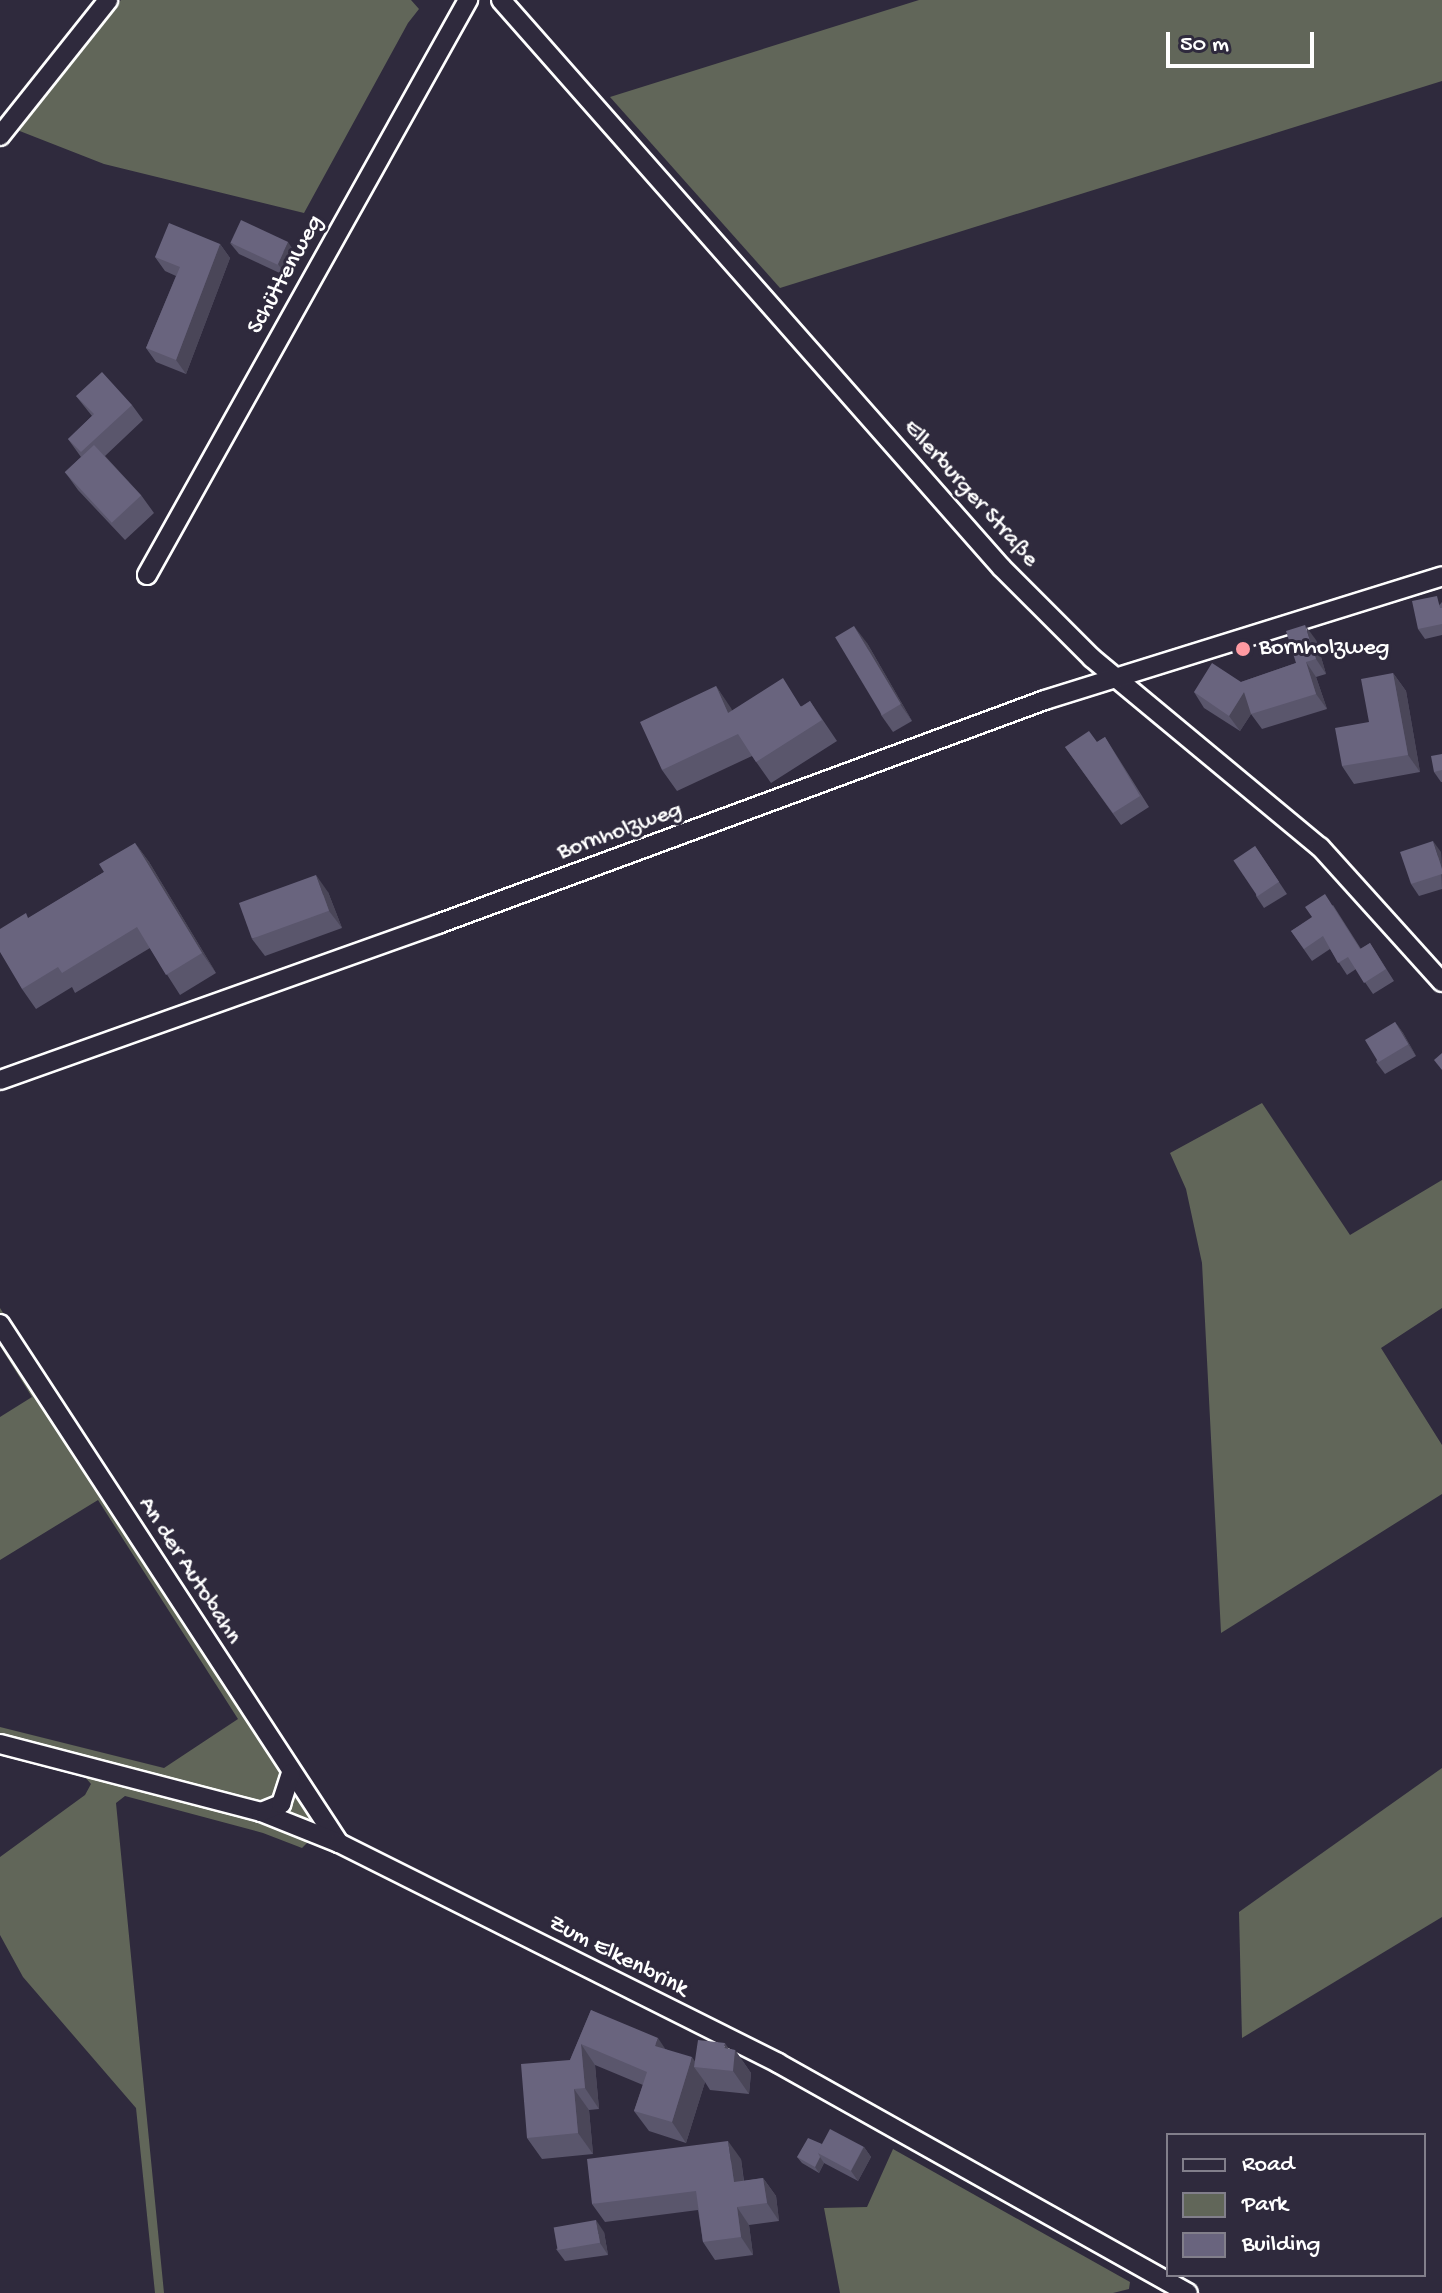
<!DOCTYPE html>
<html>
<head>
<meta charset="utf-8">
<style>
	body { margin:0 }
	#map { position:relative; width:1442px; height:2293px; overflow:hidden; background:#2f2a3d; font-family:"Gochi Hand",sans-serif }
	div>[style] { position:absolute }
	.green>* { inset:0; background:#616659 }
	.roads { filter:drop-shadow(2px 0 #fff) drop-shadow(-2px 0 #fff) drop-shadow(0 2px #fff) drop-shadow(0 -2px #fff) }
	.minor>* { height:18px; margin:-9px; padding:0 9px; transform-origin:9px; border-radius:9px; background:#2f2a3d }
	.wall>* { inset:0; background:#5a566c }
	.shaded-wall>* { inset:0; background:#4a4658 }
	.building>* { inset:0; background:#69647e; transform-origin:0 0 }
	.dots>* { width:22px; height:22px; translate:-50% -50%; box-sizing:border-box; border:4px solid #2f2a3d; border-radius:50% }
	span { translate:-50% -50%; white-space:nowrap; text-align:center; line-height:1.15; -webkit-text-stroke:6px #2f2a3d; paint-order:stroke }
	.street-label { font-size:24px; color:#fff }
	.poi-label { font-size:24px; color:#fff }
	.left { translate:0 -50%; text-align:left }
	.legend { position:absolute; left:1166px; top:2133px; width:260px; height:144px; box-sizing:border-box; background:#2f2a3d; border:2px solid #827f8b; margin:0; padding:10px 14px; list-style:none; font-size:24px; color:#fff }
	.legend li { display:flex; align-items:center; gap:16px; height:40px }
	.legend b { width:40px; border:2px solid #827f8b }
	.scale { position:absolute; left:1166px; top:32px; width:148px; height:36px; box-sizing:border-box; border:4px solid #fff; border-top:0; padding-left:10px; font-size:24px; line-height:28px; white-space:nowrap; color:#fff; -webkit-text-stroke:6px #2f2a3d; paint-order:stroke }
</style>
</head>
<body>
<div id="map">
	<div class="green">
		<i style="clip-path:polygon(121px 0,411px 0,419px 9px,408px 23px,304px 213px,104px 164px,12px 128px)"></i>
		<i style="clip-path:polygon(919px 0,1442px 0,1442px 81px,780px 288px,610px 97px)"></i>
		<i style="clip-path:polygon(1262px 1103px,1350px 1235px,1442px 1180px,1442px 1308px,1381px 1348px,1442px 1445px,1442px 1494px,1221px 1633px,1202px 1263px,1186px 1189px,1170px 1153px)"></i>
		<i style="clip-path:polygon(0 1308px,316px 1808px,329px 1821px,302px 1848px,263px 1833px,125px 1796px,116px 1803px,164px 2293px,155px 2293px,136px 2108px,23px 1977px,0 1935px,0 1857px,85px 1795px,91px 1784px,85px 1777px,71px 1770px,0 1753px,0 1727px,164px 1768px,238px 1719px,98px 1500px,0 1560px,0 1417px,32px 1397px,0 1346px)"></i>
		<i style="clip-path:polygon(1442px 1768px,1442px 1917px,1242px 2038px,1239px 1912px)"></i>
		<i style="clip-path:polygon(893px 2149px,1130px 2282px,1129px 2289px,1113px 2293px,840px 2293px,824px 2208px,867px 2207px)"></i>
	</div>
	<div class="roads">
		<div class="minor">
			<i style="left:501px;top:0;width:757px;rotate:48.59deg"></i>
			<i style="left:1002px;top:568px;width:127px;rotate:45deg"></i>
			<i style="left:1092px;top:658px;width:296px;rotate:39.7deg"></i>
			<i style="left:1320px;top:847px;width:182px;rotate:47.9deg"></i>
			<i style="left:0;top:136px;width:174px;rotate:-51.5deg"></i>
			<i style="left:147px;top:575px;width:659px;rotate:-60.83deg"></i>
			<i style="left:0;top:1080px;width:465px;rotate:-19.6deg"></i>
			<i style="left:438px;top:924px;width:647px;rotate:-20.26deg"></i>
			<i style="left:1045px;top:700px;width:416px;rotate:-17.3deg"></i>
			<i style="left:0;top:1324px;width:620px;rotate:56.85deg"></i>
			<i style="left:0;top:1744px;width:270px;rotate:14.6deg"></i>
			<i style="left:261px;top:1812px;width:84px;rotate:21.7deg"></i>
			<i style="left:339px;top:1843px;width:491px;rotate:26.6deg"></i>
			<i style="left:778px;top:2063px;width:470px;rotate:29.3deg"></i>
			<i style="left:261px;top:1812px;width:22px;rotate:-22deg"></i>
			<i style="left:281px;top:1804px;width:32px;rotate:-72deg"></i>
		</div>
	</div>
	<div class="wall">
		<i style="clip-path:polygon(230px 243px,296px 254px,286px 276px,239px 254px)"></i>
		<i style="clip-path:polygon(220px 244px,230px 258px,186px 374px,156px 362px,146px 348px,176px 276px,165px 271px,155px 257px)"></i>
		<i style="clip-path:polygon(76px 396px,132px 405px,143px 420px,105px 456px,141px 495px,154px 513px,125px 540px,78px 490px,65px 472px,81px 457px,68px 439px,92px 416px)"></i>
		<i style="clip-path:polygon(1442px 602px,1442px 635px,1425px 639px,1418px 629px)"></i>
		<i style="clip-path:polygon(1316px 640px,1326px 674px,1316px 677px,1327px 709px,1262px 729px,1251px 714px,1240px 731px,1204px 708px,1194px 692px,1241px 682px,1296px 663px)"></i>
		<i style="clip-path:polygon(867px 643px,912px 721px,893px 732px,881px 715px)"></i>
		<i style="clip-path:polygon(1393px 673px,1406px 691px,1420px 772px,1354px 784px,1342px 766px,1369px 722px)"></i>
		<i style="clip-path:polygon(716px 686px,732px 711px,802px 706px,810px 701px,837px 741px,771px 783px,752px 756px,677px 791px,662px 770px)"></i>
		<i style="clip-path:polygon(1105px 737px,1149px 807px,1121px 825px,1065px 747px,1097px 742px)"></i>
		<i style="clip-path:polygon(1442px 754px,1442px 782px,1441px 782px,1434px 772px)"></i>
		<i style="clip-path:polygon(135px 843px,149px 862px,216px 973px,180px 995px,150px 948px,75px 993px,72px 987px,36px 1009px,22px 989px,29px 918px,104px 872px)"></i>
		<i style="clip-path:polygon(1255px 846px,1287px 894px,1264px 908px,1256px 896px)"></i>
		<i style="clip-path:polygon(1441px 852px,1442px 889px,1419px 896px,1411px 884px)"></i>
		<i style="clip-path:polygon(328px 892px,342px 928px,265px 956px,252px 939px)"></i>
		<i style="clip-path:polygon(1333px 905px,1361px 949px,1370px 943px,1394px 981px,1373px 994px,1356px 969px,1347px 975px,1330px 949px,1312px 961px,1291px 931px)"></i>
		<i style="clip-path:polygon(1395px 1022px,1403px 1033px,1416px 1056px,1385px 1074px,1376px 1062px)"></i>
		<i style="clip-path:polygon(591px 2010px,665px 2049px,695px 2062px,729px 2049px,735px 2050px,751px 2073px,749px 2094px,710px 2090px,705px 2082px,686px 2143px,649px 2131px,634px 2111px,643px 2085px,595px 2065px,599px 2109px,589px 2110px,593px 2154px,542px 2159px,527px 2138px,570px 2060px)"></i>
		<i style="clip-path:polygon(822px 2144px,864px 2147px,871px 2157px,858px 2181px,824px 2163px,819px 2173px,802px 2163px,797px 2157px)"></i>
		<i style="clip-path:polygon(741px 2159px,744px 2181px,763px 2178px,776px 2196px,779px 2221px,749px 2225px,753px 2255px,715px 2260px,703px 2242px,698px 2210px,605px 2222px,592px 2204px)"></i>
		<i style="clip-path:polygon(604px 2232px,608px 2255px,565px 2261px,556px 2249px)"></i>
	</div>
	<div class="shaded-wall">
		<i style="clip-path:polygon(288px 242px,296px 254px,286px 276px,278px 264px)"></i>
		<i style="clip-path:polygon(220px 244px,230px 258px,186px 374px,176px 360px)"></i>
		<i style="clip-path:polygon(1305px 625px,1316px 640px,1326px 674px,1316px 659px)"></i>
		<i style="clip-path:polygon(854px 626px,867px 643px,912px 721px,900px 704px)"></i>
		<i style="clip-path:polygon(1306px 662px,1316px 677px,1327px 709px,1316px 694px)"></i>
		<i style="clip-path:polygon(1393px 673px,1406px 691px,1420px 772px,1408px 755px)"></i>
		<i style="clip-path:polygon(716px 686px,731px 708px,744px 735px,728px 713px)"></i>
		<i style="clip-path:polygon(1244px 692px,1255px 708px,1240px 731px,1229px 716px)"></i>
		<i style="clip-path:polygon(1433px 841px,1441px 852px,1442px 869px)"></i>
		<i style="clip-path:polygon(135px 843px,149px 862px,216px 973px,202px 953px)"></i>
		<i style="clip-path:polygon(316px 875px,328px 892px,342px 928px,329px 911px)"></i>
		<i style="clip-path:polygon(1395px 1022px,1403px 1033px,1416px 1056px,1408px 1044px)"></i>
		<i style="clip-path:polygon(658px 2038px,672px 2059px,655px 2046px)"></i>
		<i style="clip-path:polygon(725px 2043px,734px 2057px,735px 2050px,751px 2073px,749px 2094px,733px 2071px,724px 2048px)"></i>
		<i style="clip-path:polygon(581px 2044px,595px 2065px,599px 2109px,585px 2088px)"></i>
		<i style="clip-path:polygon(692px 2057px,699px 2067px,694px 2067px,705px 2082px,686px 2143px,672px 2122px)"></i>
		<i style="clip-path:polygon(574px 2089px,589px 2110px,593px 2154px,578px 2133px)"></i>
		<i style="clip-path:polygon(728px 2141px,741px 2159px,746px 2200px,734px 2182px)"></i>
		<i style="clip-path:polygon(864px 2147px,871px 2157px,858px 2181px,851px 2171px)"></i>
		<i style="clip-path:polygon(820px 2157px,824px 2163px,819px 2173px,815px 2167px)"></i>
		<i style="clip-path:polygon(763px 2178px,776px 2196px,779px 2221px,767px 2203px)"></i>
		<i style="clip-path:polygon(737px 2207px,749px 2225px,753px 2255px,741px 2237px)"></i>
		<i style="clip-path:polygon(596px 2220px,604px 2232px,608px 2255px,600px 2243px)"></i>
	</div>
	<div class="building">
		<i style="left:241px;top:220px;width:52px;height:25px;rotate:25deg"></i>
		<i style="clip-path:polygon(169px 223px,220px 244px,176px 360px,146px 348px,180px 267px,155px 257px)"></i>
		<i style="clip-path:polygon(102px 372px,132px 405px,81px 452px,68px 439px,94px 414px,76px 396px)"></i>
		<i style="left:94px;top:445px;width:69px;height:40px;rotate:47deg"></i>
		<i style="clip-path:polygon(1437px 596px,1440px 608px,1442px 608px,1442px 624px,1418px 629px,1412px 601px)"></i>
		<i style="clip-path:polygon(1305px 625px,1316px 659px,1306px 662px,1316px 694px,1251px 714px,1244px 692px,1229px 716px,1194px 692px,1212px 663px,1241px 682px,1296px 663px,1286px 631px)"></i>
		<i style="left:854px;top:626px;width:91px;height:22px;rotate:59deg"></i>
		<i style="clip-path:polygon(1393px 673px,1408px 755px,1342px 766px,1335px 728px,1369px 722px,1361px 679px)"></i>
		<i style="clip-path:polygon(783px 678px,801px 707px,810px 701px,822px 720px,756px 762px,738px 734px,662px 770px,640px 722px,716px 686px,728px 713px)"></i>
		<i style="clip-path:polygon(1089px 731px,1097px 742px,1105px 737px,1140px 796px,1113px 813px,1065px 747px)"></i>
		<i style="clip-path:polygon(1442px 754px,1442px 770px,1434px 772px,1431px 756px)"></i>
		<i style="clip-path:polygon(1433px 841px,1442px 869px,1442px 874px,1411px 884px,1400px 852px)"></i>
		<i style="clip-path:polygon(135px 843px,202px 953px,166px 975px,137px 927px,62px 973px,58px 967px,22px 989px,0 952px,0 929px,26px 913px,28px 918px,104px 872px,99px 864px)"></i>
		<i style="left:1255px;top:846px;width:43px;height:26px;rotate:56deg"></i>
		<i style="left:316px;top:875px;width:38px;height:82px;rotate:70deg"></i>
		<i style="clip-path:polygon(1325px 894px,1360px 949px,1370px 943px,1386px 969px,1364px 983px,1348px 957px,1338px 963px,1323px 936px,1304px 949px,1291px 931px,1312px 917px,1305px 907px)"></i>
		<i style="left:1395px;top:1022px;width:26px;height:35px;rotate:59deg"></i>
		<i style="clip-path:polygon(1442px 1053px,1442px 1070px,1434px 1060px)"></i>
		<i style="clip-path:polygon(591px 2010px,658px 2038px,655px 2046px,692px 2057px,672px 2122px,634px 2111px,647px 2072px,581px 2044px,585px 2088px,574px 2089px,578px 2133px,527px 2138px,521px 2064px,570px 2060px)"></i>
		<i style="clip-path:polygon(698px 2040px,725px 2043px,724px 2048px,735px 2050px,733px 2071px,694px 2067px)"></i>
		<i style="left:830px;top:2129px;width:38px;height:27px;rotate:28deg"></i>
		<i style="clip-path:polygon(808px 2138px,822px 2144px,818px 2153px,820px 2157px,815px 2167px,797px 2157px)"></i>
		<i style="clip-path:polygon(728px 2141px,734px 2182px,763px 2178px,767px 2203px,737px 2207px,741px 2237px,703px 2242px,696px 2191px,592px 2204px,587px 2159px)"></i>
		<i style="left:596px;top:2220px;width:23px;height:43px;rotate:80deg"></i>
	</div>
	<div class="dots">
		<i style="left:1243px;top:649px;background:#ff9aa2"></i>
	</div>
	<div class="street-label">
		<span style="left:286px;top:275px;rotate:-61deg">Schüttenweg</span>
		<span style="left:970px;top:494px;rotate:48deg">Ellerburger Straße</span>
		<span style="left:620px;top:832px;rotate:-20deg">Bornholzweg</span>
		<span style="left:189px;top:1571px;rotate:57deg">An der Autobahn</span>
		<span style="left:618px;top:1957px;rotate:27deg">Zum Elkenbrink</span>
	</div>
	<div class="poi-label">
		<span class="left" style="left:1259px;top:649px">Bornholzweg</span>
	</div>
	<ul class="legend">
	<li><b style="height:10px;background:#2f2a3d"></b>Road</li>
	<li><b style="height:22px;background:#616659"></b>Park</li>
	<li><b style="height:22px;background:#69647e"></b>Building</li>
	</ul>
	<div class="scale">50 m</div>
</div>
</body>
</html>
